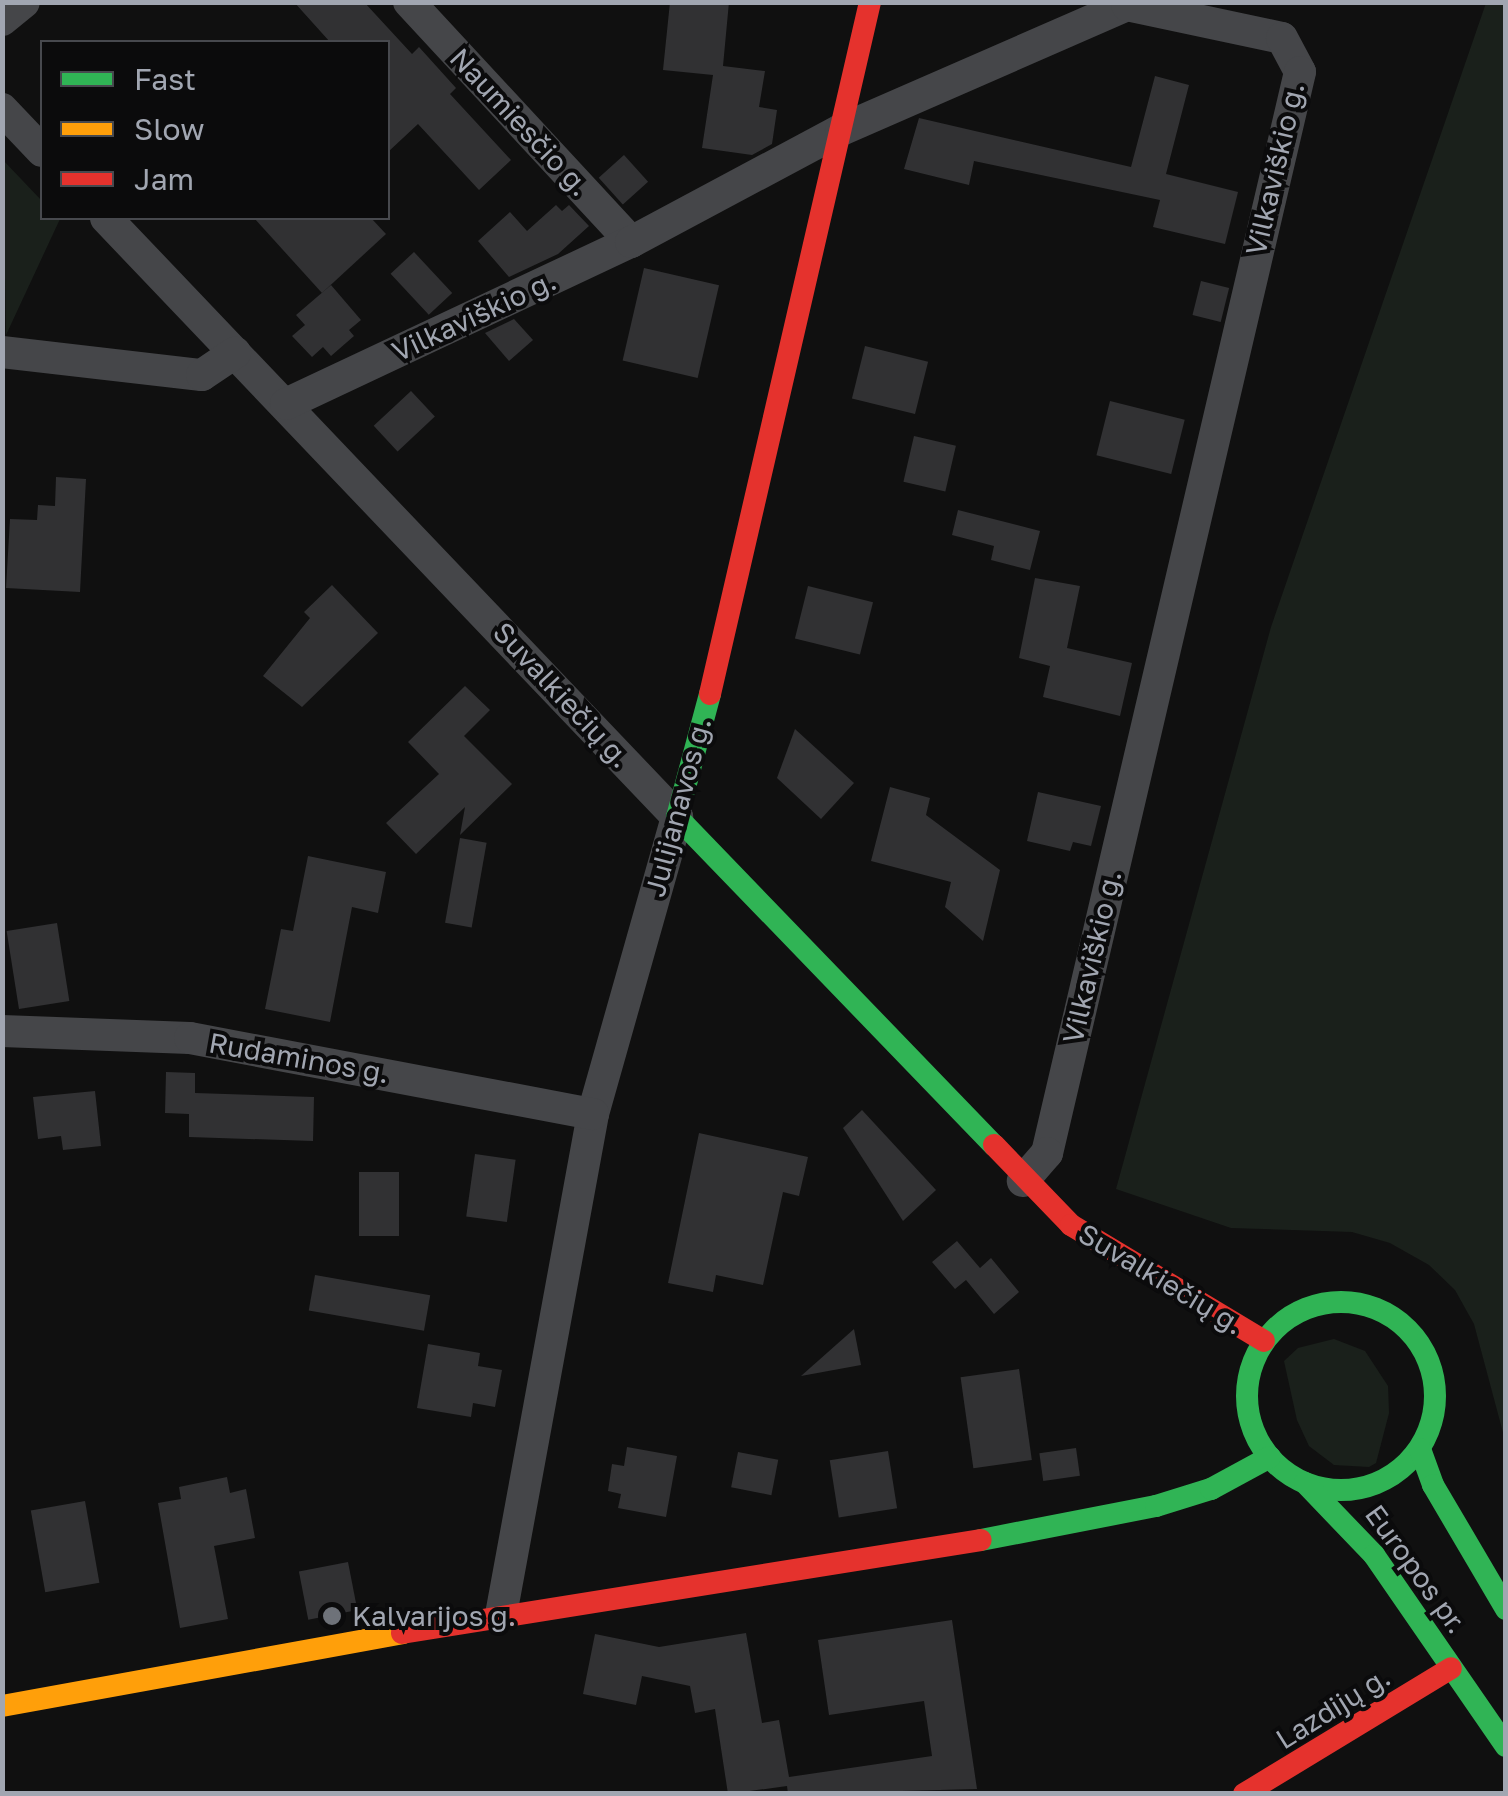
<!DOCTYPE html>
<html>
<head>
<meta charset="utf-8">
<style>
	body { margin:0 }
	#map { position:relative; width:1508px; height:1796px; overflow:hidden; background:#101010; font-family:"Golos Text",sans-serif }
	div>[style] { position:absolute }
	.green>* { inset:0; background:#1a201b }
	.building>* { inset:0; background:#313133; transform-origin:0 0 }
	.street>* { height:32px; margin:-16px; padding:0 16px; transform-origin:16px; border-radius:16px; background:#454649 }
	.fast>* { height:22px; margin:-11px; padding:0 11px; transform-origin:11px; border-radius:11px; background:#30b455 }
	.fast>.ring { margin:-11px; padding:0; box-sizing:content-box; background:none; border:22px solid #30b455; border-radius:50% }
	.slow>* { height:22px; margin:-11px; padding:0 11px; transform-origin:11px; border-radius:11px; background:#ff9f0a }
	.jam>* { height:22px; margin:-11px; padding:0 11px; transform-origin:11px; border-radius:11px; background:#e5322d }
	.dots>* { width:28px; height:28px; translate:-50% -50%; box-sizing:border-box; border:5px solid #0b0b0c; border-radius:50% }
	span { translate:-50% -50%; white-space:nowrap; text-align:center; line-height:1.15; -webkit-text-stroke:8px #0b0b0c; paint-order:stroke }
	.street-label { font-size:28px; color:#a1a6b1 }
	.poi-label { font-size:28px; color:#a1a6b1 }
	.left { translate:0 -50%; text-align:left }
	.frame { position:absolute; inset:0; border:5px solid #a1a6b1; pointer-events:none }
	.legend { position:absolute; left:40px; top:40px; width:350px; height:180px; box-sizing:border-box; background:#0b0b0c; border:2px solid #47494e; margin:0; padding:12px 18px; list-style:none; font-size:30px; color:#a1a6b1 }
	.legend li { display:flex; align-items:center; gap:20px; height:50px }
	.legend b { width:50px; border:2px solid #47494e }
</style>
</head>
<body>
<div id="map">
	<div class="green">
		<i style="clip-path:polygon(1486px 3px,1506px 3px,1505px 1440px,1474px 1324px,1455px 1290px,1429px 1265px,1390px 1243px,1352px 1232px,1231px 1228px,1116px 1189px,1271px 627px)"></i>
		<i style="clip-path:polygon(3px 160px,42px 201px,42px 218px,60px 219px,6px 335px)"></i>
		<i style="clip-path:polygon(1334px 1339px,1365px 1351px,1388px 1386px,1389px 1413px,1376px 1463px,1369px 1467px,1334px 1465px,1309px 1446px,1297px 1420px,1284px 1361px,1298px 1348px)"></i>
	</div>
	<div class="building">
		<i style="clip-path:polygon(294px 2px,364px 2px,412px 54px,419px 47px,456px 88px,450px 94px,511px 160px,479px 190px,418px 124px,388px 152px,388px 42px,330px 42px)"></i>
		<i style="clip-path:polygon(670px 2px,729px 2px,723px 66px,765px 71px,759px 107px,777px 110px,772px 144px,752px 155px,702px 148px,713px 75px,663px 70px)"></i>
		<i style="clip-path:polygon(1155px 76px,1189px 85px,1166px 174px,1238px 192px,1225px 244px,1153px 227px,1160px 200px,974px 161px,969px 185px,904px 169px,919px 118px,1131px 167px)"></i>
		<i style="left:624px;top:155px;width:36px;height:34px;rotate:48deg"></i>
		<i style="clip-path:polygon(556px 205px,562px 211px,569px 205px,589px 226px,558px 254px,509px 277px,478px 241px,510px 212px,527px 231px)"></i>
		<i style="clip-path:polygon(254px 218px,371px 218px,386px 234px,322px 293px)"></i>
		<i style="left:414px;top:252px;width:56px;height:32px;rotate:47deg"></i>
		<i style="left:644px;top:268px;width:77px;height:95px;rotate:13deg"></i>
		<i style="left:1201px;top:281px;width:29px;height:35px;rotate:14deg"></i>
		<i style="clip-path:polygon(331px 285px,361px 320px,349px 330px,354px 336px,331px 356px,323px 347px,312px 357px,292px 336px,305px 325px,296px 315px)"></i>
		<i style="clip-path:polygon(514px 319px,533px 340px,509px 361px,485px 333px)"></i>
		<i style="left:865px;top:346px;width:65px;height:54px;rotate:14deg"></i>
		<i style="left:411px;top:391px;width:35px;height:51px;rotate:47deg"></i>
		<i style="left:1110px;top:401px;width:77px;height:56px;rotate:14deg"></i>
		<i style="left:914px;top:436px;width:43px;height:47px;rotate:13deg"></i>
		<i style="clip-path:polygon(56px 477px,86px 479px,80px 592px,6px 588px,10px 519px,37px 520px,38px 505px,55px 506px)"></i>
		<i style="clip-path:polygon(958px 510px,1040px 531px,1030px 570px,991px 560px,994px 546px,952px 535px)"></i>
		<i style="clip-path:polygon(1035px 578px,1080px 586px,1067px 648px,1132px 663px,1120px 716px,1043px 697px,1050px 666px,1019px 658px)"></i>
		<i style="clip-path:polygon(332px 585px,378px 633px,302px 707px,263px 676px,310px 618px,304px 612px)"></i>
		<i style="left:808px;top:586px;width:67px;height:54px;rotate:14deg"></i>
		<i style="clip-path:polygon(465px 686px,490px 710px,464px 736px,512px 784px,460px 835px,465px 807px,416px 854px,386px 823px,439px 774px,408px 742px)"></i>
		<i style="clip-path:polygon(795px 729px,854px 783px,821px 819px,777px 778px)"></i>
		<i style="clip-path:polygon(890px 787px,930px 798px,926px 815px,1000px 870px,983px 941px,945px 907px,951px 882px,871px 861px)"></i>
		<i style="clip-path:polygon(1038px 792px,1101px 806px,1091px 846px,1073px 842px,1070px 851px,1027px 841px)"></i>
		<i style="left:460px;top:838px;width:27px;height:86px;rotate:10deg"></i>
		<i style="clip-path:polygon(308px 856px,386px 872px,378px 913px,352px 907px,330px 1022px,265px 1009px,281px 929px,293px 931px)"></i>
		<i style="left:57px;top:923px;width:79px;height:51px;rotate:81deg"></i>
		<i style="clip-path:polygon(166px 1072px,195px 1073px,195px 1093px,314px 1097px,313px 1141px,189px 1137px,189px 1114px,165px 1113px)"></i>
		<i style="clip-path:polygon(95px 1091px,101px 1146px,63px 1150px,61px 1136px,38px 1139px,33px 1097px)"></i>
		<i style="clip-path:polygon(862px 1110px,936px 1190px,903px 1221px,843px 1128px)"></i>
		<i style="clip-path:polygon(699px 1133px,808px 1157px,799px 1196px,783px 1192px,763px 1285px,716px 1275px,713px 1292px,668px 1283px)"></i>
		<i style="left:475px;top:1154px;width:41px;height:63px;rotate:8deg"></i>
		<i style="left:359px;top:1172px;width:40px;height:64px"></i>
		<i style="clip-path:polygon(957px 1241px,980px 1268px,991px 1258px,1019px 1292px,994px 1314px,966px 1280px,955px 1289px,932px 1262px)"></i>
		<i style="left:315px;top:1275px;width:117px;height:36px;rotate:10deg"></i>
		<i style="clip-path:polygon(854px 1329px,861px 1365px,801px 1376px)"></i>
		<i style="clip-path:polygon(428px 1344px,480px 1353px,478px 1366px,502px 1370px,495px 1407px,473px 1403px,471px 1417px,417px 1408px)"></i>
		<i style="left:1019px;top:1369px;width:92px;height:59px;rotate:82deg"></i>
		<i style="clip-path:polygon(627px 1447px,677px 1456px,666px 1517px,618px 1508px,621px 1494px,608px 1491px,612px 1464px,624px 1466px)"></i>
		<i style="left:1076px;top:1448px;width:28px;height:37px;rotate:82deg"></i>
		<i style="left:888px;top:1451px;width:58px;height:59px;rotate:81deg"></i>
		<i style="left:738px;top:1452px;width:41px;height:36px;rotate:11deg"></i>
		<i style="clip-path:polygon(227px 1477px,230px 1493px,246px 1489px,255px 1538px,214px 1546px,228px 1619px,180px 1628px,158px 1503px,181px 1499px,179px 1487px)"></i>
		<i style="left:85px;top:1501px;width:83px;height:55px;rotate:80deg"></i>
		<i style="left:348px;top:1562px;width:49px;height:50px;rotate:79deg"></i>
		<i style="clip-path:polygon(952px 1620px,977px 1789px,788px 1794px,787px 1786px,728px 1794px,715px 1709px,695px 1713px,690px 1686px,642px 1676px,636px 1705px,583px 1694px,595px 1634px,659px 1647px,746px 1633px,762px 1723px,779px 1720px,789px 1777px,932px 1756px,924px 1701px,829px 1715px,818px 1640px)"></i>
	</div>
	<div class="street">
		<i style="left:409px;top:2px;width:327px;rotate:47.2deg"></i>
		<i style="left:2px;top:20px;width:28px;rotate:-39deg"></i>
		<i style="left:2px;top:109px;width:58px;rotate:46.4deg"></i>
		<i style="left:106px;top:218px;width:828px;rotate:46.37deg"></i>
		<i style="left:677px;top:817px;width:309px;rotate:105.8deg"></i>
		<i style="left:593px;top:1114px;width:509px;rotate:100.41deg"></i>
		<i style="left:2px;top:352px;width:201px;rotate:6.6deg"></i>
		<i style="left:202px;top:375px;width:40px;rotate:-34deg"></i>
		<i style="left:286px;top:404px;width:381px;rotate:-25.2deg"></i>
		<i style="left:631px;top:242px;width:238px;rotate:-28.1deg"></i>
		<i style="left:841px;top:130px;width:312px;rotate:-23.6deg"></i>
		<i style="left:1127px;top:5px;width:158px;rotate:12deg"></i>
		<i style="left:1282px;top:38px;width:38px;rotate:62deg"></i>
		<i style="left:1300px;top:72px;width:1110px;rotate:103.17deg"></i>
		<i style="left:1047px;top:1153px;width:37px;rotate:131deg"></i>
		<i style="left:2px;top:1031px;width:188px;rotate:2.1deg"></i>
		<i style="left:190px;top:1038px;width:410px;rotate:10.7deg"></i>
	</div>
	<div class="fast">
		<i style="left:710px;top:694px;width:127px;rotate:105deg"></i>
		<i style="left:677px;top:817px;width:456px;rotate:46deg"></i>
		<i class="ring" style="left:1247px;top:1302px;width:166px;height:166px"></i>
		<i style="left:1420px;top:1449px;width:38px;rotate:70deg"></i>
		<i style="left:1433px;top:1485px;width:144px;rotate:59.5deg"></i>
		<i style="left:1305px;top:1483px;width:100px;rotate:46.2deg"></i>
		<i style="left:1374px;top:1555px;width:232px;rotate:55.4deg"></i>
		<i style="left:981px;top:1540px;width:178px;rotate:-11deg"></i>
		<i style="left:1156px;top:1506px;width:58px;rotate:-17.2deg"></i>
		<i style="left:1211px;top:1489px;width:67px;rotate:-28.5deg"></i>
	</div>
	<div class="slow">
		<i style="left:2px;top:1706px;width:407px;rotate:-10.3deg"></i>
	</div>
	<div class="jam">
		<i style="left:710px;top:694px;width:710px;rotate:-76.98deg"></i>
		<i style="left:994px;top:1145px;width:111px;rotate:46.1deg"></i>
		<i style="left:1071px;top:1225px;width:225px;rotate:31deg"></i>
		<i style="left:402px;top:1633px;width:586px;rotate:-9.13deg"></i>
		<i style="left:1244px;top:1794px;width:242px;rotate:-31.3deg"></i>
	</div>
	<div class="dots">
		<i style="left:332px;top:1616px;background:#6e7279"></i>
	</div>
	<div class="street-label">
		<span style="left:520px;top:122px;rotate:47deg">Naumiesčio g.</span>
		<span style="left:1275px;top:169px;rotate:-77deg">Vilkaviškio g.</span>
		<span style="left:474px;top:316px;rotate:-25deg">Vilkaviškio g.</span>
		<span style="left:562px;top:695px;rotate:47deg">Suvalkiečių g.</span>
		<span style="left:678px;top:807px;rotate:-75deg">Julijanavos g.</span>
		<span style="left:1092px;top:957px;rotate:-77deg">Vilkaviškio g.</span>
		<span style="left:299px;top:1058px;rotate:10deg">Rudaminos g.</span>
		<span style="left:1161px;top:1279px;rotate:31deg">Suvalkiečių g.</span>
		<span style="left:1416px;top:1569px;rotate:54deg">Europos pr.</span>
		<span style="left:1333px;top:1708px;rotate:-32deg">Lazdijų g.</span>
	</div>
	<div class="poi-label">
		<span class="left" style="left:352px;top:1616px">Kalvarijos g.</span>
	</div>
	<div class="frame"></div>
	<ul class="legend">
	<li><b style="height:12px;background:#30b455"></b>Fast</li>
	<li><b style="height:12px;background:#ff9f0a"></b>Slow</li>
	<li><b style="height:12px;background:#e5322d"></b>Jam</li>
	</ul>
</div>
</body>
</html>
